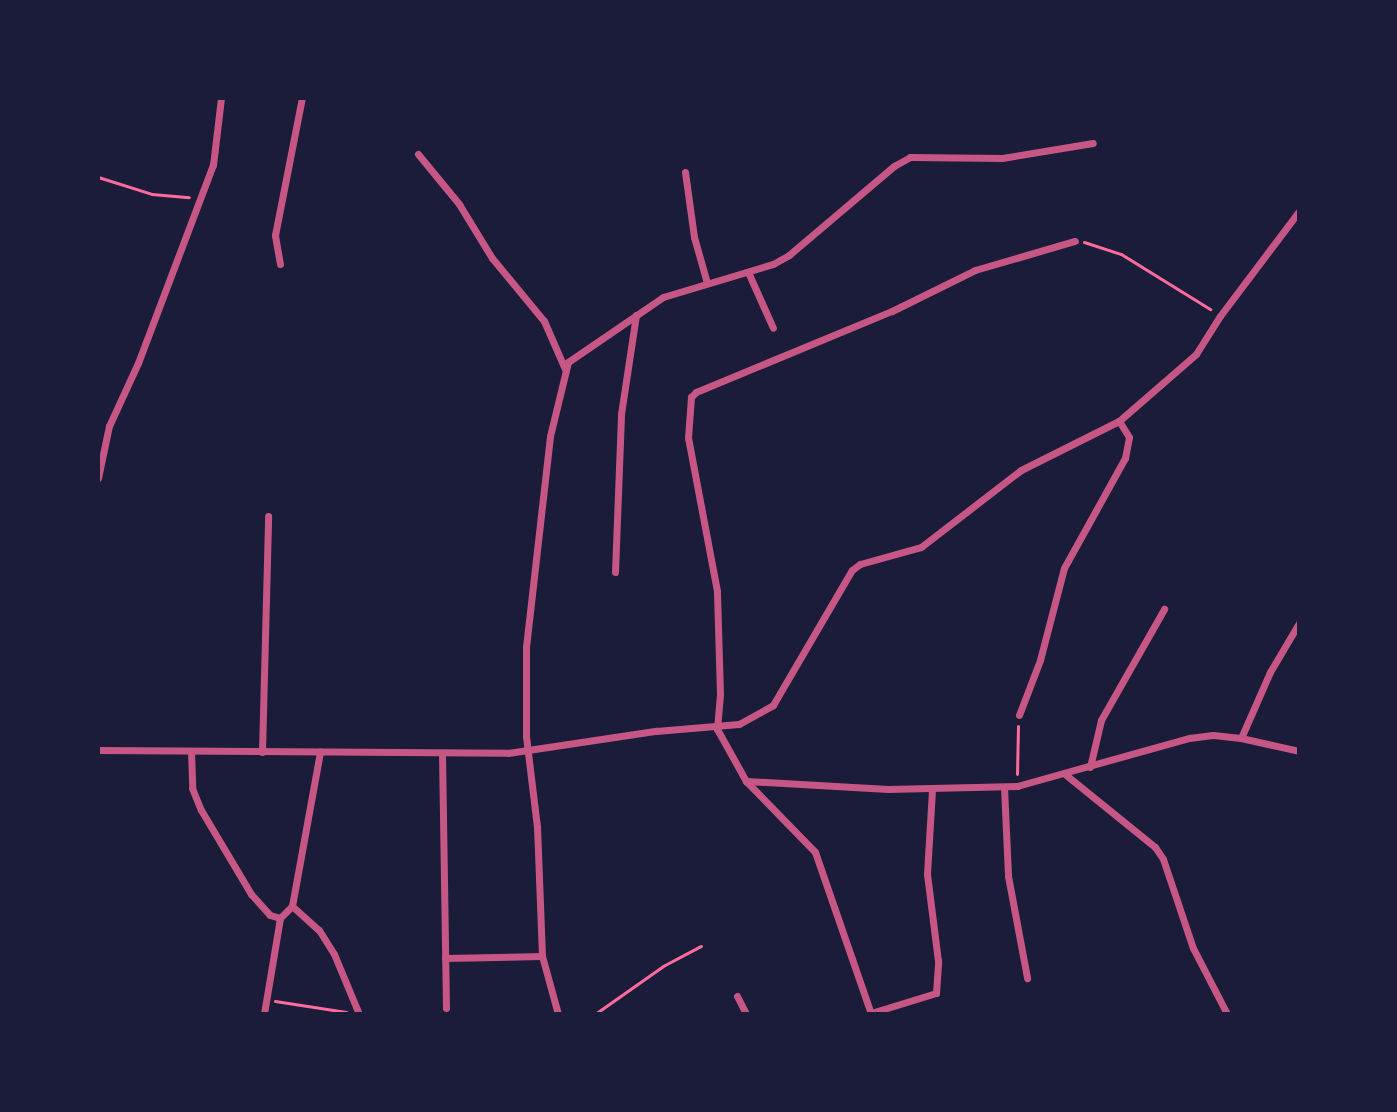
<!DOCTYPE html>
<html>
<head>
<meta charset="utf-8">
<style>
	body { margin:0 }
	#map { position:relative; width:1397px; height:1112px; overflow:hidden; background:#1b1b3a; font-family:Merriweather,serif }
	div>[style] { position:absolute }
	.path>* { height:3px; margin:-1.5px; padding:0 1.5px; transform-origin:1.5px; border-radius:1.5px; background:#ff6b9d }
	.minor>* { height:7px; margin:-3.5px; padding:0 3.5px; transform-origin:3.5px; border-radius:3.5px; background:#c65784 }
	span { translate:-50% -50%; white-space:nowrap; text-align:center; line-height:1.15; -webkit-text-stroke:6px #1b1b3a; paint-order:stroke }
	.frame { position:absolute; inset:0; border:100px solid #1b1b3a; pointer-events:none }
</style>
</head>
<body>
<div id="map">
	<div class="path">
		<i style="left:98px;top:177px;width:57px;rotate:17.5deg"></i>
		<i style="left:152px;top:194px;width:37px;rotate:5deg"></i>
		<i style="left:1084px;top:242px;width:39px;rotate:18deg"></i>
		<i style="left:1121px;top:254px;width:105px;rotate:31.7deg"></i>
		<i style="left:1017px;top:774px;width:48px;rotate:-88.8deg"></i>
		<i style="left:275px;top:1001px;width:72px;rotate:8.8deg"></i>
		<i style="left:595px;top:1014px;width:83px;rotate:-35.2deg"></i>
		<i style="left:663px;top:966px;width:43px;rotate:-27.8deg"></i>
	</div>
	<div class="minor">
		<i style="left:418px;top:154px;width:65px;rotate:50.6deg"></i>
		<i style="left:459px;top:204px;width:63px;rotate:58.6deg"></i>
		<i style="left:492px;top:258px;width:82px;rotate:50.5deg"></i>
		<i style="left:544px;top:321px;width:52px;rotate:66.4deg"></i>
		<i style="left:685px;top:172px;width:66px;rotate:82.1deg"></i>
		<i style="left:694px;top:237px;width:48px;rotate:74.2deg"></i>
		<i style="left:280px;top:264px;width:29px;rotate:-100deg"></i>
		<i style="left:275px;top:235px;width:140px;rotate:-78.9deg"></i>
		<i style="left:748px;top:272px;width:61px;rotate:65.9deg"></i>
		<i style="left:98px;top:478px;width:53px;rotate:-78.1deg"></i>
		<i style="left:109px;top:426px;width:69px;rotate:-65.3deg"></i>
		<i style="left:138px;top:363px;width:212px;rotate:-69.3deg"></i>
		<i style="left:213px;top:165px;width:67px;rotate:-83.2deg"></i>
		<i style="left:615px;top:572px;width:158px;rotate:-87.8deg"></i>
		<i style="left:621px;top:414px;width:100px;rotate:-81.4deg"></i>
		<i style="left:1019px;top:715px;width:59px;rotate:-69.1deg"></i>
		<i style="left:1040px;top:660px;width:95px;rotate:-75.4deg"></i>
		<i style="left:1064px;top:568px;width:126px;rotate:-61deg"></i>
		<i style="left:1125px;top:458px;width:21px;rotate:-79deg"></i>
		<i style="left:1129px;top:437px;width:19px;rotate:-122deg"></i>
		<i style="left:717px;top:729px;width:35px;rotate:-85deg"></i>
		<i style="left:720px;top:694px;width:103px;rotate:-91.7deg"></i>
		<i style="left:717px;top:591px;width:156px;rotate:-100.7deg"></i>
		<i style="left:688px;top:438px;width:41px;rotate:-85.8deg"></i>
		<i style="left:691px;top:397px;width:7px;rotate:-45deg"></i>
		<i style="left:696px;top:392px;width:212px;rotate:-22.5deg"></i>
		<i style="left:892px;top:311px;width:93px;rotate:-26.3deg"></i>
		<i style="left:975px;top:270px;width:104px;rotate:-16.2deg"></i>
		<i style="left:717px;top:729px;width:60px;rotate:60.9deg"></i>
		<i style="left:746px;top:781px;width:99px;rotate:45.8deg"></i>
		<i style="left:815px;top:852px;width:171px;rotate:70.9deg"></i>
		<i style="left:1241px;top:738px;width:72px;rotate:-66.3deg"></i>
		<i style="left:1270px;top:672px;width:57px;rotate:-59.4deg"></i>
		<i style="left:98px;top:750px;width:410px;rotate:0.4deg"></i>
		<i style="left:508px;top:753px;width:150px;rotate:-8.5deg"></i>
		<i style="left:656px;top:731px;width:83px;rotate:-4.8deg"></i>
		<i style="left:739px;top:724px;width:39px;rotate:-29deg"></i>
		<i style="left:773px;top:705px;width:156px;rotate:-59.7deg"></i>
		<i style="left:852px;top:570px;width:10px;rotate:-37deg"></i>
		<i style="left:860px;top:564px;width:63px;rotate:-15.6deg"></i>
		<i style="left:921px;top:547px;width:126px;rotate:-37.6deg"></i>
		<i style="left:1021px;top:470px;width:110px;rotate:-26.6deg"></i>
		<i style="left:1119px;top:421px;width:102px;rotate:-41deg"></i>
		<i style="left:1196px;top:354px;width:45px;rotate:-57.7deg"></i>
		<i style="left:1220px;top:316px;width:131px;rotate:-53deg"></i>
		<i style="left:191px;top:751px;width:37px;rotate:88deg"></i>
		<i style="left:192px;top:788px;width:24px;rotate:68deg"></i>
		<i style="left:201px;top:810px;width:98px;rotate:59.2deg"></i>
		<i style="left:251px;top:894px;width:28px;rotate:48deg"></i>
		<i style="left:270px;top:915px;width:10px;rotate:17deg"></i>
		<i style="left:280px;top:918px;width:97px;rotate:99.5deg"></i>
		<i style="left:262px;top:752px;width:236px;rotate:-88.5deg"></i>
		<i style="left:442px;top:753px;width:255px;rotate:89.1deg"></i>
		<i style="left:1090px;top:767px;width:48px;rotate:-76.8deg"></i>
		<i style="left:1101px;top:720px;width:128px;rotate:-60.4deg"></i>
		<i style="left:1066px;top:775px;width:114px;rotate:39deg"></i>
		<i style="left:1155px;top:847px;width:14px;rotate:56deg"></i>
		<i style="left:1163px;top:859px;width:94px;rotate:71.4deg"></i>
		<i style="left:1193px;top:948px;width:74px;rotate:62.7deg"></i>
		<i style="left:746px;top:781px;width:142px;rotate:3.2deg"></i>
		<i style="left:888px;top:789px;width:129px;rotate:-1.3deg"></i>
		<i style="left:1017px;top:786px;width:179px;rotate:-15.6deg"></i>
		<i style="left:1189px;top:738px;width:24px;rotate:-7deg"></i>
		<i style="left:1213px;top:735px;width:28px;rotate:6deg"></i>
		<i style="left:1241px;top:738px;width:59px;rotate:12.6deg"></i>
		<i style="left:1004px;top:787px;width:89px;rotate:87.4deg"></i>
		<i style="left:1008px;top:876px;width:104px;rotate:79.4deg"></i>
		<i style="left:292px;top:906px;width:36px;rotate:42deg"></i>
		<i style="left:319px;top:930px;width:28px;rotate:58deg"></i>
		<i style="left:334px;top:954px;width:65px;rotate:67.4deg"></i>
		<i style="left:280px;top:918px;width:17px;rotate:-45deg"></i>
		<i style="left:292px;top:906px;width:157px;rotate:-79.7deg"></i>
		<i style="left:445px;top:958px;width:97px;rotate:-1.2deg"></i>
		<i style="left:737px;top:996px;width:20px;rotate:63deg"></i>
		<i style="left:871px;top:1013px;width:68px;rotate:-17.1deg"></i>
		<i style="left:936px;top:993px;width:32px;rotate:-86deg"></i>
		<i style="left:938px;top:961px;width:88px;rotate:-97.2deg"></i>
		<i style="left:927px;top:874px;width:84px;rotate:-86.6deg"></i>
		<i style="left:558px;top:1014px;width:60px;rotate:-105.4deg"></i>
		<i style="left:542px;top:956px;width:129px;rotate:-92.2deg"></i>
		<i style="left:537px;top:827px;width:92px;rotate:-96.9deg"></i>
		<i style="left:526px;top:736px;width:89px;rotate:-90deg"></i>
		<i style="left:526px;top:647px;width:212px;rotate:-83.5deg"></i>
		<i style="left:550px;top:436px;width:76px;rotate:-76.3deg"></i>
		<i style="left:568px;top:362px;width:115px;rotate:-34.4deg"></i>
		<i style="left:663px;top:297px;width:115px;rotate:-16.7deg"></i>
		<i style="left:773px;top:264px;width:18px;rotate:-29deg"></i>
		<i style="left:789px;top:255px;width:138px;rotate:-40.3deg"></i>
		<i style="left:894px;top:166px;width:18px;rotate:-29deg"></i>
		<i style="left:910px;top:157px;width:92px;rotate:0.6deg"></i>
		<i style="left:1002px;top:158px;width:92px;rotate:-9.4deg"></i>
	</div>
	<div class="frame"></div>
</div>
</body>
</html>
